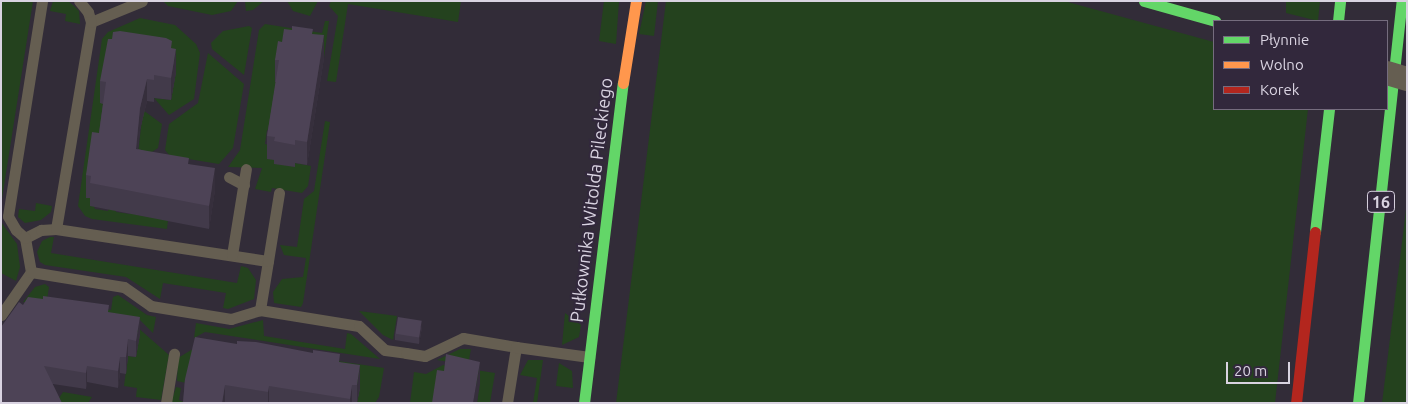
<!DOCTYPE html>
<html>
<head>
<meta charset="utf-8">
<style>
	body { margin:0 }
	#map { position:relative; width:1408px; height:404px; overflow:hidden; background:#322c38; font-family:Ubuntu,sans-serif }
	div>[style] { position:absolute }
	.green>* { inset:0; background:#24421e }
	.lane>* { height:11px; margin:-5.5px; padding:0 5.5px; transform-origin:5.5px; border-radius:5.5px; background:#655e51 }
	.fast>* { height:11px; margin:-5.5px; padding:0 5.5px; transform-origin:5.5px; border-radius:5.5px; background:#63d668 }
	.slow>* { height:11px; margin:-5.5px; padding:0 5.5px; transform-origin:5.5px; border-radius:5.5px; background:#ff974d }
	.jam>* { height:11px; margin:-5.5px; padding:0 5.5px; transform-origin:5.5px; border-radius:5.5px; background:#b3261e }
	.street-bridge>* { height:24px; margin:-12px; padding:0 12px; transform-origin:12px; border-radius:12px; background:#655e51 }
	.wall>* { inset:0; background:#423a4a }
	.shaded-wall>* { inset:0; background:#362f3c }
	.building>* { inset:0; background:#4d4356; transform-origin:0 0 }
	span { translate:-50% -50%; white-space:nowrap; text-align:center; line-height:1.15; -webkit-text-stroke:4px #32283c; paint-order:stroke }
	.shield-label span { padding:1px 4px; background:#32283c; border:1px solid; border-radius:4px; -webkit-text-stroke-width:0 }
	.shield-label { font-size:16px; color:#d9d3e1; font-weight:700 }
	.street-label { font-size:18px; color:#d9d3e1 }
	.frame { position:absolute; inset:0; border:2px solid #d9d3e1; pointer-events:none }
	.legend { position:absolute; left:1213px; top:20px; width:175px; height:90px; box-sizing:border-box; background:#32283c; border:1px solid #756c7e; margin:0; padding:6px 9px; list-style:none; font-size:15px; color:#d9d3e1 }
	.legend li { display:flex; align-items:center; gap:10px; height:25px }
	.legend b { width:25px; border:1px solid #756c7e }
	.scale { position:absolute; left:1226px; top:362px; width:64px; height:22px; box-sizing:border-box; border:2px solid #d9d3e1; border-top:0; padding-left:6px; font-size:15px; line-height:18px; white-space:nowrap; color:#d9d3e1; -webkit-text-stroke:4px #32283c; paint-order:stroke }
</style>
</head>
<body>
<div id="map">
	<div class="green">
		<i style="clip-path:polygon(1px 1px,33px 1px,1px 205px)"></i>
		<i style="clip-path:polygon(53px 1px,68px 1px,74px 6px,79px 11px,80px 24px,65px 21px,66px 14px,50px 11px)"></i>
		<i style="clip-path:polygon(163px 1px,238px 1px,231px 11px,212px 15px,168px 6px)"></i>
		<i style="clip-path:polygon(245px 1px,264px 1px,253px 10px,246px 11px)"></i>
		<i style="clip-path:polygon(287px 1px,318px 1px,310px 16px,293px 11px)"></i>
		<i style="clip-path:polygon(331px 1px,461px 1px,458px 22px,348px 4px,336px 82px,327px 81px,338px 16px,329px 6px)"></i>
		<i style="clip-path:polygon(604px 1px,619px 1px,616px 44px,599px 41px)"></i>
		<i style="clip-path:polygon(646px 1px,658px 1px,654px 36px,639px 34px)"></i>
		<i style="clip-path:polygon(666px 1px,1064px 1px,1214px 42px,1214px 109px,1308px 109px,1275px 403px,616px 403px)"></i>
		<i style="clip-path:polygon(1286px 1px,1320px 1px,1318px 21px,1286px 13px)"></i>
		<i style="clip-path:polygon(140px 18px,175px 25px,196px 44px,200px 53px,194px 99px,169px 115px,154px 98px,171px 100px,176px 72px,106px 104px,86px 197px,91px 198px,95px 209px,108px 211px,109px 206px,116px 207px,116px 212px,130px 214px,131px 209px,138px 215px,168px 220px,167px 229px,92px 219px,85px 216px,78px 206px,102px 39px,108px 32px)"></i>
		<i style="clip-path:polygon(325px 21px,329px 21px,324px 58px,312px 56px,279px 83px,272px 130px,267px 130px,265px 144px,269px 145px,275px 160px,295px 167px,295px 163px,311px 166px,308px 186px,302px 193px,272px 188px,271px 192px,255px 189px,262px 168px,228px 167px,240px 150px,259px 30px,265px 24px,322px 33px)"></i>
		<i style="clip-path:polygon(249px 26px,252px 28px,244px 75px,212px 49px,211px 43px,223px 31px)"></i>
		<i style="clip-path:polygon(208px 53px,244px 84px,233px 148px,219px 164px,170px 156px,165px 150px,169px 124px,198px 103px)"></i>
		<i style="clip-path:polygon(143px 110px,162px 124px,158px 148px,137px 162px)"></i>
		<i style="clip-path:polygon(325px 121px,330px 122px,303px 303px,301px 307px,274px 303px,273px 292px,282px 279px,303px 277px,306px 258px,284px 255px,280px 245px,297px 247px,304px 199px,314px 191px)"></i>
		<i style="clip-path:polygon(1407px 202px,1407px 395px,1406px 403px,1382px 403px)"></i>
		<i style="clip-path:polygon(36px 203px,52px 206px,51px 212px,41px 220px,25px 223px,18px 217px,19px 209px,35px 211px)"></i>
		<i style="clip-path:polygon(1px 222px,17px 244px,20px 267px,16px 281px,1px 273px)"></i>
		<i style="clip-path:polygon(50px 237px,54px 237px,51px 253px,237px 283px,241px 266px,248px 268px,256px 280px,254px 299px,228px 309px,223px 308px,226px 293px,163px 283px,160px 299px,126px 277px,45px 265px,40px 262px,37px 252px,42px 241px)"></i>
		<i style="clip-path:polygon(45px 284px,49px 287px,47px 300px,111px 310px,113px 297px,118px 295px,147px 315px,156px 317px,153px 333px,140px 320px,23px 302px,35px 287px)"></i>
		<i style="clip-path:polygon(359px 311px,397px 316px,393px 340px,383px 335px)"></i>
		<i style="clip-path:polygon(565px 313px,581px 325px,579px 337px,562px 345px)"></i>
		<i style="clip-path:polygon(263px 320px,264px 336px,345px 349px,347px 333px,351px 334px,380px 359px,205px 332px,194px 338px,196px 323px,229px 329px)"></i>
		<i style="clip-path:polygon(136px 326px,169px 355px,161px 400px,136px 397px,137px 388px,124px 386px,128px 356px,136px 357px)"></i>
		<i style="clip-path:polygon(206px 341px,384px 368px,379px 397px,375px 403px,357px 403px,359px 388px,191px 384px,177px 381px,178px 358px)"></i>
		<i style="clip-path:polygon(460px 349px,471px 349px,468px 365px,437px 360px)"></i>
		<i style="clip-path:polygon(528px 360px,543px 360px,537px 403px,533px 403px,537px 378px,520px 375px)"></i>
		<i style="clip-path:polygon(559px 363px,572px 371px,573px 388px,556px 386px)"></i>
		<i style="clip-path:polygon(443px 365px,495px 373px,490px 403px,477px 403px,479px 384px,435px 403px,410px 403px,414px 372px,426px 374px)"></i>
		<i style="clip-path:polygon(176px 387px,181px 388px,179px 400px,186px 403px,171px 403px)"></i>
		<i style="clip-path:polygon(63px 392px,92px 397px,88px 403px,62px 403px,59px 398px)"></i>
	</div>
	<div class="lane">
		<i style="left:91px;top:22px;width:55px;rotate:-22.4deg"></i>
		<i style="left:229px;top:177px;width:17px;rotate:28deg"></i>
		<i style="left:56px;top:229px;width:214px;rotate:8.6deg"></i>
		<i style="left:268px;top:261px;width:50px;rotate:99.3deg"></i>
		<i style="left:25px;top:238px;width:18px;rotate:-27deg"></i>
		<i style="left:41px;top:230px;width:15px;rotate:-4deg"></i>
		<i style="left:56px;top:229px;width:210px;rotate:-80.4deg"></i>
		<i style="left:91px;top:22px;width:10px;rotate:-107deg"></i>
		<i style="left:88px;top:12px;width:14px;rotate:-129deg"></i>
		<i style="left:232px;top:255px;width:87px;rotate:-80.8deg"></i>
		<i style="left:268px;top:261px;width:69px;rotate:-80.8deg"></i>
		<i style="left:31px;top:272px;width:35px;rotate:-100deg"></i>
		<i style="left:25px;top:238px;width:12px;rotate:-138deg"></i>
		<i style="left:16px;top:230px;width:16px;rotate:-120deg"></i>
		<i style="left:8px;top:216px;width:218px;rotate:-81deg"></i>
		<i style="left:1px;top:315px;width:52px;rotate:-55.1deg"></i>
		<i style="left:31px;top:272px;width:94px;rotate:9.2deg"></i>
		<i style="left:124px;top:287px;width:33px;rotate:35deg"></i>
		<i style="left:151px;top:306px;width:81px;rotate:9.2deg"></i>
		<i style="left:231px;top:319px;width:30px;rotate:-17deg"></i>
		<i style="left:260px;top:310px;width:100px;rotate:9.2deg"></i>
		<i style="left:359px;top:326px;width:35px;rotate:43deg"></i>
		<i style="left:385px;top:350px;width:21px;rotate:8deg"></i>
		<i style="left:406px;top:353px;width:19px;rotate:9deg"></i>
		<i style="left:425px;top:356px;width:42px;rotate:-25.3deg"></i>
		<i style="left:463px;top:338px;width:54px;rotate:9.6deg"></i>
		<i style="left:516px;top:347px;width:57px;rotate:99.1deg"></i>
		<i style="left:516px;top:347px;width:74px;rotate:7.8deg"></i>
		<i style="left:166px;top:403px;width:50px;rotate:-80.7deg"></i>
	</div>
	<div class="fast">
		<i style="left:1144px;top:1px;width:74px;rotate:15.7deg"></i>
		<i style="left:1338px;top:21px;width:20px;rotate:-84deg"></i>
		<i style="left:1315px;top:232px;width:124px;rotate:-83.5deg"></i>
		<i style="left:584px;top:403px;width:322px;rotate:-83.1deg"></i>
		<i style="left:1358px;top:403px;width:404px;rotate:-83.8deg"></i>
	</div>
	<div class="slow">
		<i style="left:623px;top:83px;width:83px;rotate:-81deg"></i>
	</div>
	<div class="jam">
		<i style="left:1296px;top:403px;width:172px;rotate:-83.7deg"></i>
	</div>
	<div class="street-bridge">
		<i style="left:1387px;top:73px;width:21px;rotate:17deg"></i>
	</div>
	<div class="wall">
		<i style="clip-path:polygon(313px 34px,324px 58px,307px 165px,295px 163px,295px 167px,274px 164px,274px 160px,267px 159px,267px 136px,276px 82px,275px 82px,275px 60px,282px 42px)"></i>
		<i style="clip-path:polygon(172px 49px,176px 72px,171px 100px,154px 98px,154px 102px,147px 101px,140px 130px,138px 149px,189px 164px,215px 190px,209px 229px,90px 206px,90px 198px,86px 198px,86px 175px,99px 133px,103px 104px,100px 103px,100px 81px)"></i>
		<i style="clip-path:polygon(23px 305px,109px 313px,140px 334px,136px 357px,128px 356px,126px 374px,120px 373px,118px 388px,87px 382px,86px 389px,53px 384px,1px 403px)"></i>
		<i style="clip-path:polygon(422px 327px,419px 344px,395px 340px,395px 334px)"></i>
		<i style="clip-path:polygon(340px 362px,360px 388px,357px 403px,183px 403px,185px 379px)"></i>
	</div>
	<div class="shaded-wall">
		<i style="clip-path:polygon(324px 35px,324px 58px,307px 165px,307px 142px)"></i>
		<i style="clip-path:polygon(176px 49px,176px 72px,171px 100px,171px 78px)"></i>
		<i style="clip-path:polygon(147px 79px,147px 101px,140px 130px,136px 171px,136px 149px,140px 108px)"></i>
		<i style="clip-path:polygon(215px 168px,215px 190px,209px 229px,209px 206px)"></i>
		<i style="clip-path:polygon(140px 317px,140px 334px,136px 357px,136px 341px)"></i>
		<i style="clip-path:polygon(422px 321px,422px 327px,419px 344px,419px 338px)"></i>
		<i style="clip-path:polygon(128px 339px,128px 356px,126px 374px,126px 357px)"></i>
		<i style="clip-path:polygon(120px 357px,120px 373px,118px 388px,118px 371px)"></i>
		<i style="clip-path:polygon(480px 362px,480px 384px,477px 403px,473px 403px)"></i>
		<i style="clip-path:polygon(360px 365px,360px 388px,357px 403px,357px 385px)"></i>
		<i style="clip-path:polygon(87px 366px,87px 382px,86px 389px,86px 373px)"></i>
		<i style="clip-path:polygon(225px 385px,225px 403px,222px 403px)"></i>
		<i style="clip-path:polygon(352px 385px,352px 403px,350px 403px,350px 399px)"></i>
		<i style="clip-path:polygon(269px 386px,269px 403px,268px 403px,268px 392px)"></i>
	</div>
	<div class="building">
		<i style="clip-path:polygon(292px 26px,313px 29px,312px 34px,324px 35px,307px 142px,295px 140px,295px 145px,274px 141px,275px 137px,267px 136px,279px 60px,275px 60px,278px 41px,282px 42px,284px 29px,292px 30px)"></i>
		<i style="clip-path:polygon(120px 31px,166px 38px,172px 41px,171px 48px,176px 49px,171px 78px,154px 75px,154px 80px,147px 79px,140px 108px,136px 149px,189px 158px,188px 164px,215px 168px,209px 206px,90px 183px,91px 176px,86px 175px,92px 132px,99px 133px,106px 82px,100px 81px,108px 39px,112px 39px,113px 32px)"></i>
		<i style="clip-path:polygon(43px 296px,109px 305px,108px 312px,140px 317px,136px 341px,128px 339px,126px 357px,120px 357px,118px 371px,87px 366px,86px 373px,44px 366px,62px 403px,1px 403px,1px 327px,19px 302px,23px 305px,28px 297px,43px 299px)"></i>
		<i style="left:398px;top:317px;width:24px;height:17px;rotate:9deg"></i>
		<i style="clip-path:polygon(195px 337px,237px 344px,237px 341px,256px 342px,313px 353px,313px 350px,340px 354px,339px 362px,360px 365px,357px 385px,352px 385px,350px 399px,269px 386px,268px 392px,225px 385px,222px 403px,183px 403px,185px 379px)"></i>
		<i style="clip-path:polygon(446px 354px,480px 362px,473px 403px,432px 403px,437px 370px,444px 371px)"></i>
	</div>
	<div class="shield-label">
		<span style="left:1381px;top:202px">16</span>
	</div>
	<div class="street-label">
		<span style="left:591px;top:200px;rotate:-83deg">Pułkownika Witolda Pileckiego</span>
	</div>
	<div class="frame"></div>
	<ul class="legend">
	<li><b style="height:6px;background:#63d668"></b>Płynnie</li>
	<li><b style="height:6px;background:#ff974d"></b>Wolno</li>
	<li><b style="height:6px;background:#b3261e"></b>Korek</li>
	</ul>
	<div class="scale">20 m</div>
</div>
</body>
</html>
